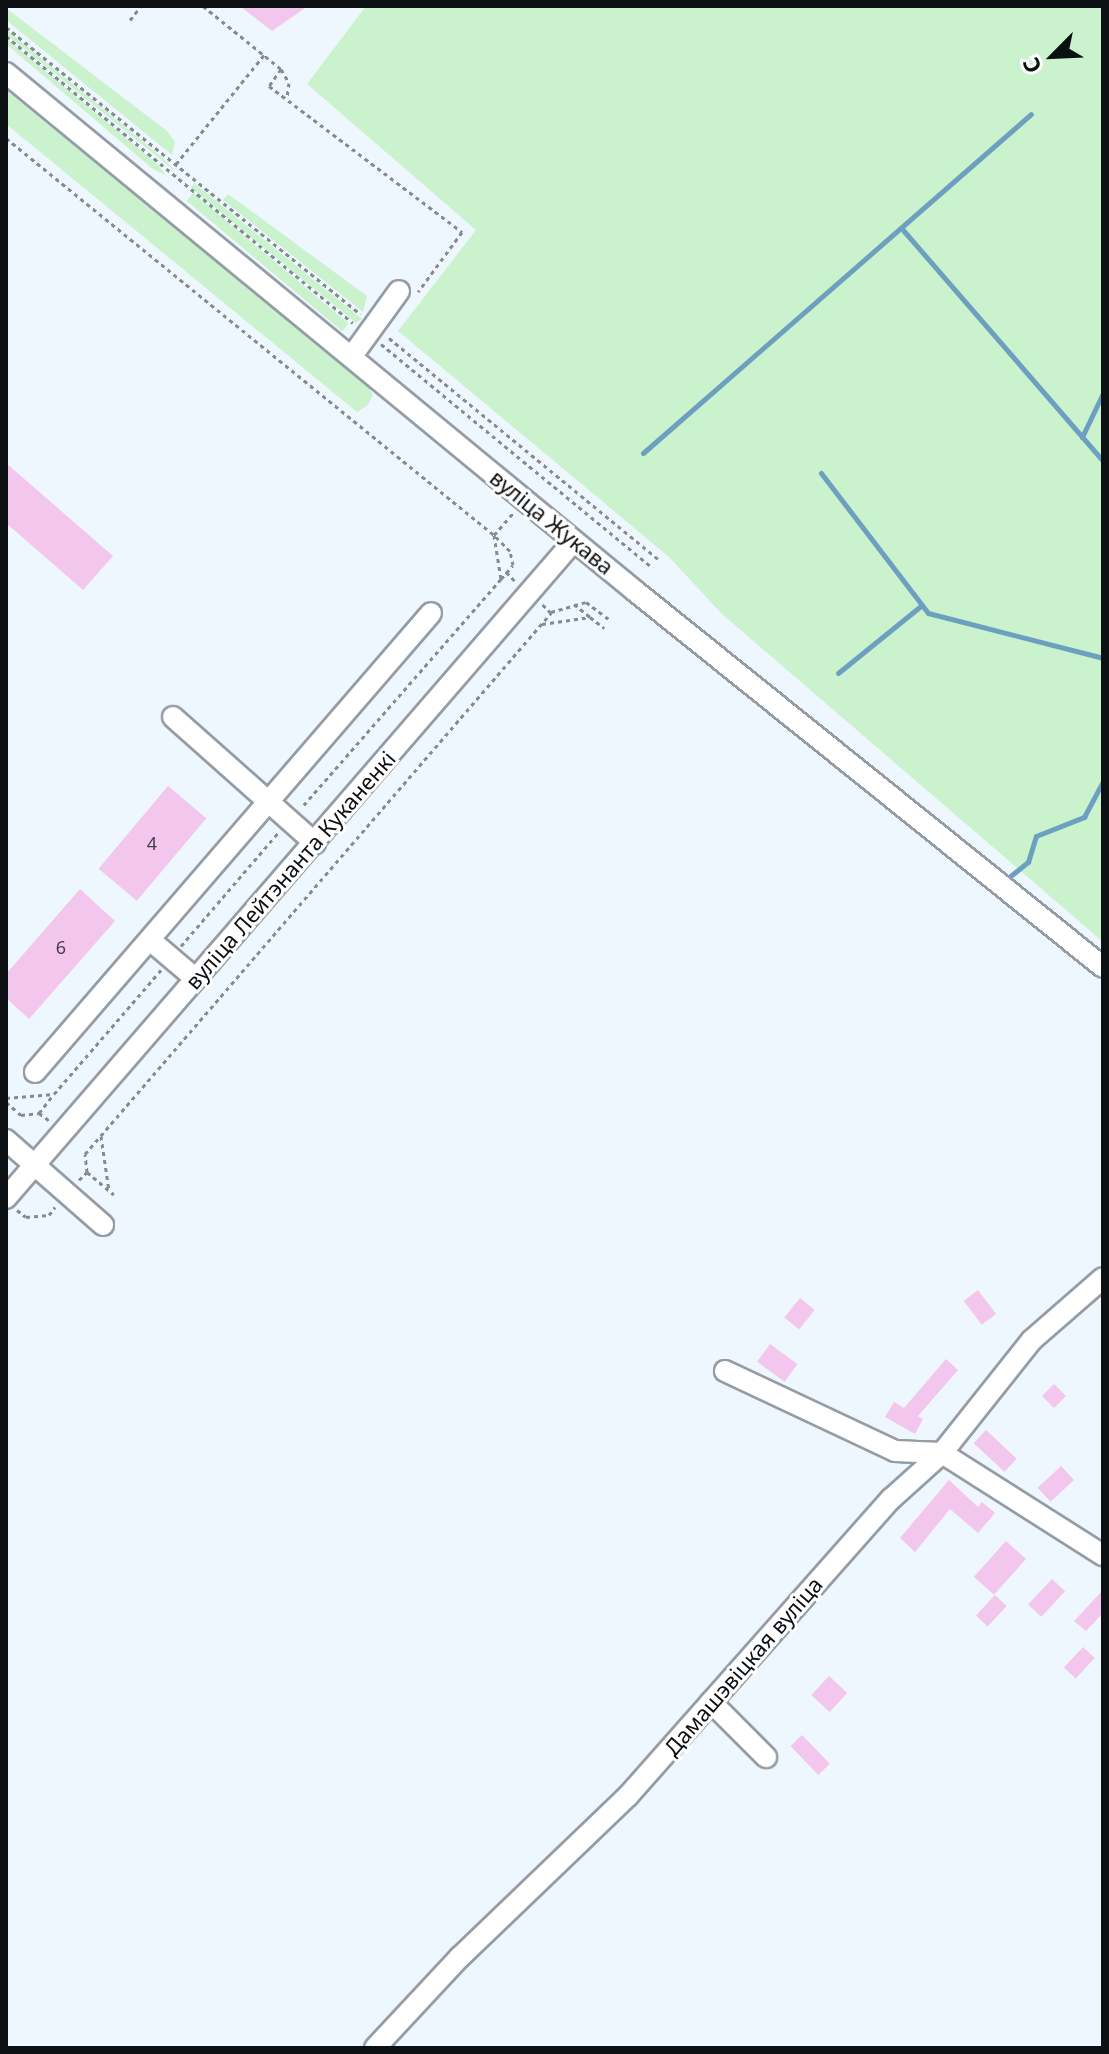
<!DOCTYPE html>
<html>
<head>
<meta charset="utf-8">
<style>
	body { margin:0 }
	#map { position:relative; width:1109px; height:2054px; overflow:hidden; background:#eff7fe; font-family:"Noto Sans",sans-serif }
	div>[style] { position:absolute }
	.green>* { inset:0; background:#caf2cc; transform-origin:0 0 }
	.stream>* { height:5px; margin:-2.5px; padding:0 2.5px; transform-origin:2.5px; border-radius:2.5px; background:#6da0c0 }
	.building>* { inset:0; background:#f2c6ed; transform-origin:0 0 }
	.path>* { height:3px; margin-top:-1.5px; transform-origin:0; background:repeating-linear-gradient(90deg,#858b90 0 4px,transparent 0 8px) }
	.roads { filter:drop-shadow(2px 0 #949da6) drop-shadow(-2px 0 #949da6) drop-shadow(0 2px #949da6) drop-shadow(0 -2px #949da6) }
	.minor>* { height:20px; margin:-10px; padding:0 10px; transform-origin:10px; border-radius:10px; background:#fff }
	span { translate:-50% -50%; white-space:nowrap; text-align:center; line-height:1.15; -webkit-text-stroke:6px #fff; paint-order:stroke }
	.number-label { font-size:18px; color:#463e4a }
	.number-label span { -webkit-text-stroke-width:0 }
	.street-label { font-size:22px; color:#0d1013 }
	.frame { position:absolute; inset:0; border:8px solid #0d1013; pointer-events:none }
	.north { position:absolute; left:1013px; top:16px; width:80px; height:80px; -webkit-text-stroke:6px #fff; paint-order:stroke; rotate:246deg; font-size:22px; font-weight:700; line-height:32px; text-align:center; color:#0d1013 }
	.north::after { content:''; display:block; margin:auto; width:28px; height:36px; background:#0d1013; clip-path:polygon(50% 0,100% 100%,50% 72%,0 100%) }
</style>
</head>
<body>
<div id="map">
	<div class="green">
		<i style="clip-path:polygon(366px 6px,1103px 6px,1103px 942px,722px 614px,669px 557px,398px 331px,476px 230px,307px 84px)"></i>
		<i style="clip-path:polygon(6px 8px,167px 131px,175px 142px,172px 155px,6px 20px)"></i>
		<i style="clip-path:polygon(6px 29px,163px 158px,176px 172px,6px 34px)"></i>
		<i style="clip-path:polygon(6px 38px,157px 164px,166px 175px,154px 170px,6px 44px)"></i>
		<i style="clip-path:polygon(6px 90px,364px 381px,373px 395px,368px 405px,357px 412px,6px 124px)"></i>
		<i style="clip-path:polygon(194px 183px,362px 319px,356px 323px,191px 188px)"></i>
		<i style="left:193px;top:193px;width:203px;height:10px;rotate:40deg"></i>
		<i style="clip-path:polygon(228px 194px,367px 296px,363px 312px,223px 200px)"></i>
	</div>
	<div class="stream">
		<i style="left:903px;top:230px;width:306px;rotate:49.1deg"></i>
		<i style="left:1082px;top:437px;width:49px;rotate:-64.5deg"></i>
		<i style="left:643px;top:453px;width:515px;rotate:-41.14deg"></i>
		<i style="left:821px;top:473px;width:176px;rotate:52.6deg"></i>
		<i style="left:928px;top:613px;width:181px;rotate:14.4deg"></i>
		<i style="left:838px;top:673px;width:108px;rotate:-39deg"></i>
		<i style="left:1008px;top:878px;width:26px;rotate:-39deg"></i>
		<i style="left:1028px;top:862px;width:27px;rotate:-73deg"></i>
		<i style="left:1036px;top:836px;width:52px;rotate:-21.6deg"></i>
		<i style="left:1084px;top:817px;width:40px;rotate:-62deg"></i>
	</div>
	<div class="building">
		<i style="clip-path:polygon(240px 6px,308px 6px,272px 31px)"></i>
		<i style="clip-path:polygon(6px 463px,113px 556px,83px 590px,6px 523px)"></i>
		<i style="left:168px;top:786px;width:50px;height:108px;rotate:40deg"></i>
		<i style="clip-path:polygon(80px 889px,115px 921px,29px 1019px,6px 998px,6px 974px)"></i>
		<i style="left:978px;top:1290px;width:30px;height:18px;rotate:53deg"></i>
		<i style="left:800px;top:1298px;width:19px;height:25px;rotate:39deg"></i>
		<i style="left:770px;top:1344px;width:34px;height:22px;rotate:36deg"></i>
		<i style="clip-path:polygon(946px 1359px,958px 1370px,918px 1416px,923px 1419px,915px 1434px,885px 1417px,894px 1402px,904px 1408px)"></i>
		<i style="left:1054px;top:1384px;width:17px;height:17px;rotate:45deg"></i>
		<i style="left:986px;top:1430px;width:42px;height:18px;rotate:43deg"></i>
		<i style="left:1061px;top:1466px;width:19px;height:32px;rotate:47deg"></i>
		<i style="clip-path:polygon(949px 1480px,978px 1507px,982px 1502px,995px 1513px,978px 1533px,950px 1509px,915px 1552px,900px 1538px)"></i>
		<i style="left:1006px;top:1541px;width:27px;height:48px;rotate:42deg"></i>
		<i style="left:1052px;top:1579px;width:18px;height:35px;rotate:43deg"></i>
		<i style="clip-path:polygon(1103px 1590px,1103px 1613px,1086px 1631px,1074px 1621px)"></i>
		<i style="left:995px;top:1595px;width:16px;height:28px;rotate:43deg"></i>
		<i style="left:1083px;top:1647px;width:16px;height:28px;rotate:43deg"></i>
		<i style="left:829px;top:1676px;width:25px;height:26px;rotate:43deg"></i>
		<i style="left:802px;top:1735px;width:40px;height:16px;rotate:46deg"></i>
	</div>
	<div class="path">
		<i style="left:203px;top:6px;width:100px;rotate:38.9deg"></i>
		<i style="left:281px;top:69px;width:21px;rotate:125deg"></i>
		<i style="left:269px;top:86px;width:242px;rotate:37.1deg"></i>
		<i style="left:462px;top:232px;width:74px;rotate:126.3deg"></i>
		<i style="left:130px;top:20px;width:18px;rotate:-52deg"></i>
		<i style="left:6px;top:27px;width:456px;rotate:39deg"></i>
		<i style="left:6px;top:36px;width:450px;rotate:39.6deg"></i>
		<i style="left:281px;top:69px;width:16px;rotate:60deg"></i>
		<i style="left:289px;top:83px;width:15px;rotate:98deg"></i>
		<i style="left:6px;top:138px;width:629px;rotate:39.13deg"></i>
		<i style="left:494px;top:535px;width:45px;rotate:81deg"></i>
		<i style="left:501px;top:579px;width:303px;rotate:131.1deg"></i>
		<i style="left:176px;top:164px;width:140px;rotate:-51.1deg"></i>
		<i style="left:389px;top:338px;width:348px;rotate:39.4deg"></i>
		<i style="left:381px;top:344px;width:352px;rotate:39.5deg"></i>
		<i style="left:506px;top:572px;width:13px;rotate:45deg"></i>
		<i style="left:501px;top:579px;width:18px;rotate:-49deg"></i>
		<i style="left:513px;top:565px;width:14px;rotate:-102deg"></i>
		<i style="left:510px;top:551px;width:23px;rotate:-135deg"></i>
		<i style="left:494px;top:535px;width:29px;rotate:-49deg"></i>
		<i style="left:574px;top:604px;width:21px;rotate:39deg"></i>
		<i style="left:551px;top:612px;width:36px;rotate:-16deg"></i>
		<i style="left:586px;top:602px;width:30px;rotate:37deg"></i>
		<i style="left:542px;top:624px;width:49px;rotate:-8.3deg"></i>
		<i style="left:590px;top:617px;width:18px;rotate:38deg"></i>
		<i style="left:181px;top:946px;width:149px;rotate:-49.4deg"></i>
		<i style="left:6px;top:1098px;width:48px;rotate:-4.8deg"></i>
		<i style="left:54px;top:1094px;width:164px;rotate:-49.2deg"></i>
		<i style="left:6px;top:1102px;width:20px;rotate:41deg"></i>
		<i style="left:21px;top:1115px;width:18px;rotate:-6deg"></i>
		<i style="left:39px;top:1113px;width:14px;rotate:36deg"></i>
		<i style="left:39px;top:1113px;width:24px;rotate:-52deg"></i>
		<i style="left:101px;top:1136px;width:56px;rotate:81.7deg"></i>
		<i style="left:87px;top:1172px;width:35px;rotate:40deg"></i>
		<i style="left:79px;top:1180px;width:11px;rotate:-45deg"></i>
		<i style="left:87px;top:1172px;width:18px;rotate:-96deg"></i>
		<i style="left:85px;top:1154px;width:714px;rotate:-49.26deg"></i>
		<i style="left:551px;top:613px;width:13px;rotate:-135deg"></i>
		<i style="left:17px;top:1210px;width:11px;rotate:38deg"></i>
		<i style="left:26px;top:1217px;width:23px;rotate:-5deg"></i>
		<i style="left:49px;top:1215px;width:10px;rotate:-53deg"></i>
	</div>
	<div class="roads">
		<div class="minor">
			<i style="left:6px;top:73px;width:815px;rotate:39.47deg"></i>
			<i style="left:635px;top:591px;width:600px;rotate:38.78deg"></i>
			<i style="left:352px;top:356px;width:80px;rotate:-54.1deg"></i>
			<i style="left:173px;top:717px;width:190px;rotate:41.6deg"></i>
			<i style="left:150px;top:940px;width:60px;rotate:40.3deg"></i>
			<i style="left:35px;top:1072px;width:606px;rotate:-49.21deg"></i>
			<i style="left:6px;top:1140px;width:129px;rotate:41.2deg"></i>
			<i style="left:6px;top:1198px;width:868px;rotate:-49.16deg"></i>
			<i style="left:725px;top:1371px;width:188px;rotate:25.2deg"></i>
			<i style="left:895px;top:1451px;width:47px;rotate:2.4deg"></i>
			<i style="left:942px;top:1453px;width:191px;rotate:32.4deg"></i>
			<i style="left:711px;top:1702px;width:78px;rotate:45deg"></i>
			<i style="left:375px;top:2048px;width:125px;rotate:-47deg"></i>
			<i style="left:460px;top:1957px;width:233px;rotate:-43.8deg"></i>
			<i style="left:628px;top:1796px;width:397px;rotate:-48.5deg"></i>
			<i style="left:891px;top:1499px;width:69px;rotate:-42deg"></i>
			<i style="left:942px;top:1453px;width:144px;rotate:-51.5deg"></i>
			<i style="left:1032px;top:1340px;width:94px;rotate:-41.1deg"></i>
		</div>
	</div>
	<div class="number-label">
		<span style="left:152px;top:843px">4</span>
		<span style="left:61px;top:947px">6</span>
	</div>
	<div class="street-label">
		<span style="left:552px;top:522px;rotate:39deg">вуліца Жукава</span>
		<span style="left:290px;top:870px;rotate:-49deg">вуліца Лейтэнанта Куканенкі</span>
		<span style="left:743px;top:1666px;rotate:-49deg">Дамашэвіцкая вуліца</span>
	</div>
	<div class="frame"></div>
	<div class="north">С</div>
</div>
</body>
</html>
